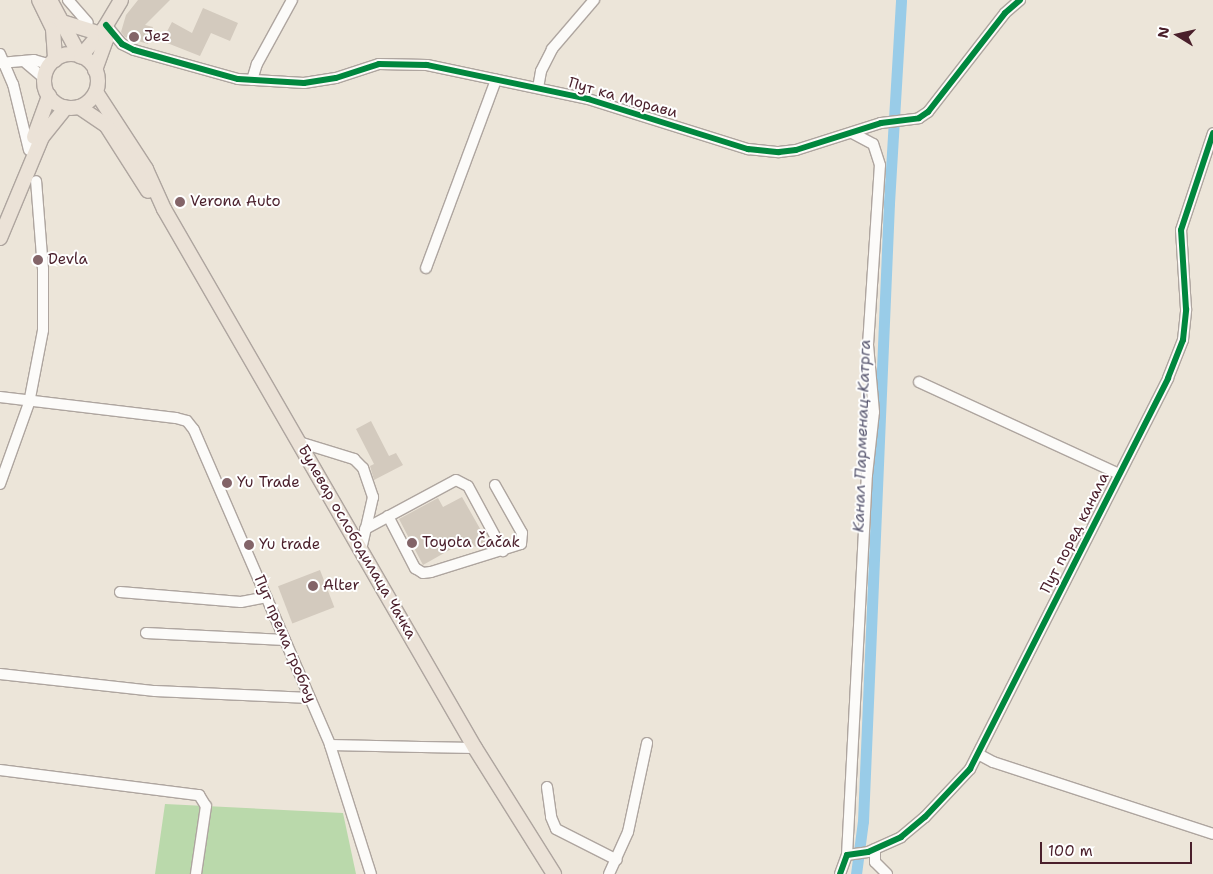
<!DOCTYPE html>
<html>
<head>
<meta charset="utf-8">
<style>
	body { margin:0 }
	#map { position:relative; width:1213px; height:874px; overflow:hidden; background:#ece5d9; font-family:"Shantell Sans",sans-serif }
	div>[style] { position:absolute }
	.green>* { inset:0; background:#bad9ab }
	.canal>* { height:11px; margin:-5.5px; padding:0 5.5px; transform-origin:5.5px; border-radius:5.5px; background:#99cce8 }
	.building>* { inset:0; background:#d3cabe; transform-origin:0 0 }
	.roads { filter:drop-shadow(1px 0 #aea59f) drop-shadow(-1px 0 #aea59f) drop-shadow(0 1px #aea59f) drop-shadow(0 -1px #aea59f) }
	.minor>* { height:10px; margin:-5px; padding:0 5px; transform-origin:5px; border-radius:5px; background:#fcfbf9 }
	.major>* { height:14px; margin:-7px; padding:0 7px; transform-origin:7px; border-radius:7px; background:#ebe2d7 }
	.major>.ring { margin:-7px; padding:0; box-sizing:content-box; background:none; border:14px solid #ebe2d7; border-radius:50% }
	.cycleway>* { height:6px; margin:-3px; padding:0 3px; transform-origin:3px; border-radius:3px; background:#00873e }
	.dots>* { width:14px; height:14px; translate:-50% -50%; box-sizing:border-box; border:2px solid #fff; border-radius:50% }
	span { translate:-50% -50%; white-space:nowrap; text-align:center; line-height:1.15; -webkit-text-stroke:4px #fff; paint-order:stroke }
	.poi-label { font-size:15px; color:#4a1f2b }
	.left { translate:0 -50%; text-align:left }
	.street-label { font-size:15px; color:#4a1f2b }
	.water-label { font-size:16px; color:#595870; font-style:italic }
	.north { position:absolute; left:1153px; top:10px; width:50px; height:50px; -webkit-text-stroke:4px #fff; paint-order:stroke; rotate:280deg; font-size:14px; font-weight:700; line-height:20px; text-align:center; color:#4a1f2b }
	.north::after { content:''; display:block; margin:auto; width:18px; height:22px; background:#4a1f2b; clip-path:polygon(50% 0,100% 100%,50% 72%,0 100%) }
	.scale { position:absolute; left:1040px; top:842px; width:152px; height:22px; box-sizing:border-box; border:2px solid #4a1f2b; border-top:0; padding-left:6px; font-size:15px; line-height:18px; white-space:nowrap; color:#4a1f2b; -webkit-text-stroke:4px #fff; paint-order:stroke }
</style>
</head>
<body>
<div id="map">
	<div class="green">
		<i style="clip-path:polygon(165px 804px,343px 813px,356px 874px,155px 874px)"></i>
	</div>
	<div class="canal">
		<i style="left:856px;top:874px;width:53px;rotate:-82.5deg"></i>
		<i style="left:863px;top:821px;width:619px;rotate:-87.59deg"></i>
		<i style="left:889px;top:203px;width:203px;rotate:-86.6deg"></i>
	</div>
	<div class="building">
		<i style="clip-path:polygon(138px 0,170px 0,145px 25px,153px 27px,148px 44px,125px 37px,121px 32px,126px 15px)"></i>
		<i style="clip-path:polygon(203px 8px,238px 23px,230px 41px,211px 33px,200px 56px,162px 41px,172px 22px,192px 33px)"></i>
		<i style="clip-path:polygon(371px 421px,389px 456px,396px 453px,403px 465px,374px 480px,370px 466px,374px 464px,356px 429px)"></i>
		<i style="clip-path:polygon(462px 497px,487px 541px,475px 547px,469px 539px,423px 565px,399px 519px,438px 498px,443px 507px)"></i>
		<i style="left:320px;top:570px;width:40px;height:45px;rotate:69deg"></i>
	</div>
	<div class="roads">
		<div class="minor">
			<i style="left:68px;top:0;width:30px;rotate:49deg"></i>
			<i style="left:106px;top:25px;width:25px;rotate:50deg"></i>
			<i style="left:122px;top:44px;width:13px;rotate:27deg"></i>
			<i style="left:134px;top:50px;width:108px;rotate:15.6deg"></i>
			<i style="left:238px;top:79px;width:66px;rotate:3.5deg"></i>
			<i style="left:304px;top:83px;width:32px;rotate:-9deg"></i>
			<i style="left:336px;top:78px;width:45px;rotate:-18deg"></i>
			<i style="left:379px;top:64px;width:48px;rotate:1.2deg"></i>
			<i style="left:427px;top:65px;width:165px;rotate:11.9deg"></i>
			<i style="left:588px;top:99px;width:168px;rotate:17.4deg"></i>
			<i style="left:748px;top:149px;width:31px;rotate:6deg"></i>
			<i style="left:779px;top:152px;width:17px;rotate:-7deg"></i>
			<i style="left:796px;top:150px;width:89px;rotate:-17.6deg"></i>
			<i style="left:881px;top:123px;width:38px;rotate:-7deg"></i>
			<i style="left:919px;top:118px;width:11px;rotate:-34deg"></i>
			<i style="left:928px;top:112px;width:125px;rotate:-52.1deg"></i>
			<i style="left:1005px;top:13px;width:20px;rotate:-41deg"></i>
			<i style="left:0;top:54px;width:33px;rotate:67deg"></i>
			<i style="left:13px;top:84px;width:68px;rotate:76.4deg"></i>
			<i style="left:0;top:63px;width:34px;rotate:-5deg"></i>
			<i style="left:34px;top:60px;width:18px;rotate:16deg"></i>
			<i style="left:26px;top:63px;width:25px;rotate:40deg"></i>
			<i style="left:252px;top:80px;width:17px;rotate:-73deg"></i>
			<i style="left:257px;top:64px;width:73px;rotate:-61.3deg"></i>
			<i style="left:538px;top:88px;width:17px;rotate:-80deg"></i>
			<i style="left:541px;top:71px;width:25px;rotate:-63deg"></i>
			<i style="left:552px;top:49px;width:65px;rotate:-49.4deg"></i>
			<i style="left:426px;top:268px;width:201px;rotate:-69.6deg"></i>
			<i style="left:919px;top:382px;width:220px;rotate:24.7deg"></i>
			<i style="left:0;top:397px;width:177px;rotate:6.8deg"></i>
			<i style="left:176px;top:418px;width:11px;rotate:15deg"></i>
			<i style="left:187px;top:421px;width:11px;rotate:52deg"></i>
			<i style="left:194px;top:430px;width:343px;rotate:66.6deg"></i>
			<i style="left:330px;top:745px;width:135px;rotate:72.4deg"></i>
			<i style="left:299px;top:442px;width:58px;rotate:17.2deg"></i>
			<i style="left:354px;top:459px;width:13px;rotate:45deg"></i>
			<i style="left:363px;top:468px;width:31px;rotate:71deg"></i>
			<i style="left:373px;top:497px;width:54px;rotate:102.8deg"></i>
			<i style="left:0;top:484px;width:86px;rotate:-70.3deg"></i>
			<i style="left:29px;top:403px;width:74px;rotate:-79.1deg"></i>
			<i style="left:43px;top:330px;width:61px;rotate:-90deg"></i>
			<i style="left:43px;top:269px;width:88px;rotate:-94.5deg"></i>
			<i style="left:388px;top:516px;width:59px;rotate:62.6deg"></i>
			<i style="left:415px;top:568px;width:9px;rotate:32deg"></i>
			<i style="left:423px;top:573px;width:8px;rotate:-7deg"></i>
			<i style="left:431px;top:572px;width:94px;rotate:-17.3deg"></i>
			<i style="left:521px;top:544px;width:11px;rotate:-85deg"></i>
			<i style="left:522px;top:533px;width:55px;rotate:-119.4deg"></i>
			<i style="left:365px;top:529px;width:103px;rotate:-28.3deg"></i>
			<i style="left:456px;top:480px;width:13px;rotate:27deg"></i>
			<i style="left:468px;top:486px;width:74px;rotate:61.7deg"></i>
			<i style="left:120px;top:592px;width:121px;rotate:4.7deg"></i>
			<i style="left:241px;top:602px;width:26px;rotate:-11deg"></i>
			<i style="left:146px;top:633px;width:139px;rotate:2.9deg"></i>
			<i style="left:0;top:674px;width:156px;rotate:6.3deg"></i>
			<i style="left:155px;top:691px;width:155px;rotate:2.6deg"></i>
			<i style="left:330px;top:745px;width:145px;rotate:1.2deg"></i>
			<i style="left:978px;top:754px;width:17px;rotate:28deg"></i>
			<i style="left:993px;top:762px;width:231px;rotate:18.1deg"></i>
			<i style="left:0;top:770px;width:201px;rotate:7.2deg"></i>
			<i style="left:199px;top:795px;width:13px;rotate:58deg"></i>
			<i style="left:206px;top:806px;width:69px;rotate:98.4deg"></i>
			<i style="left:547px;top:787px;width:30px;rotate:82deg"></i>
			<i style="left:551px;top:817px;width:13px;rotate:67deg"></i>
			<i style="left:556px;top:829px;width:68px;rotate:26.9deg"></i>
			<i style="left:875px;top:849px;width:13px;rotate:90deg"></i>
			<i style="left:875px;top:862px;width:17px;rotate:45deg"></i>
			<i style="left:847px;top:855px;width:381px;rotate:-87deg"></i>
			<i style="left:867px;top:475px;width:63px;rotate:-83.7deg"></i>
			<i style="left:874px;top:412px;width:67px;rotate:-95.1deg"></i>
			<i style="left:868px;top:345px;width:180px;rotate:-86.2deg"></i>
			<i style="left:880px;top:165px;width:22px;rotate:-108deg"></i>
			<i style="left:873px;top:144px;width:24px;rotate:-152deg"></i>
			<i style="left:609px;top:874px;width:46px;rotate:-65.7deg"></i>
			<i style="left:628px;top:832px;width:91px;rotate:-77.9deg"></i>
			<i style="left:840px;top:874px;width:20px;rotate:-70deg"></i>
			<i style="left:847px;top:855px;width:21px;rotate:-8deg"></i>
			<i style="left:868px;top:852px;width:36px;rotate:-24deg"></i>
			<i style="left:901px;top:837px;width:31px;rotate:-40deg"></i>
			<i style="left:925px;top:817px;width:66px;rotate:-46.8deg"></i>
			<i style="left:970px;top:769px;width:438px;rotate:-63.1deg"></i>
			<i style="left:1168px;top:378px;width:41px;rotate:-68.5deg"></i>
			<i style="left:1183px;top:340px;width:31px;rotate:-84deg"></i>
			<i style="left:1186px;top:309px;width:79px;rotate:-93.6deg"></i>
			<i style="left:1181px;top:230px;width:102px;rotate:-71.7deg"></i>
		</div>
		<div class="major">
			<i style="left:39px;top:0;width:32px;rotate:64deg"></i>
			<i style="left:53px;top:29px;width:31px;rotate:86deg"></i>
			<i style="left:50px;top:0;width:64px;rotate:61.8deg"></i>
			<i style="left:62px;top:22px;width:39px;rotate:17deg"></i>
			<i class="ring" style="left:44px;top:54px;width:40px;height:40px"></i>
			<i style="left:81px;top:56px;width:38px;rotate:-50deg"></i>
			<i style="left:105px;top:27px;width:31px;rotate:-59deg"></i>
			<i style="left:95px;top:70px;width:32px;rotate:-70deg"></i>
			<i style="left:106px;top:40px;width:13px;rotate:-94deg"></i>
			<i style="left:96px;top:92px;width:92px;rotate:57deg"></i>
			<i style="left:146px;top:169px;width:44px;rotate:65.8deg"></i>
			<i style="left:164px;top:209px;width:622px;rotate:60.02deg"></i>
			<i style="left:475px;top:748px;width:149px;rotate:57.9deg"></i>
			<i style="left:79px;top:107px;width:32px;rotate:34deg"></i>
			<i style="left:106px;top:125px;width:78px;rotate:57.5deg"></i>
			<i style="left:34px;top:137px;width:44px;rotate:-69.9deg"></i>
			<i style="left:0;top:238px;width:109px;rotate:-67.4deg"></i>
			<i style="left:42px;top:137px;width:38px;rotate:-51deg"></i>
		</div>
	</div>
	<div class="cycleway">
		<i style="left:106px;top:25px;width:25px;rotate:50deg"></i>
		<i style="left:122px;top:44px;width:13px;rotate:27deg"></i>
		<i style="left:134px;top:50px;width:108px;rotate:15.6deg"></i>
		<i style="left:238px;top:79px;width:66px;rotate:3.5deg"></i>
		<i style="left:304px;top:83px;width:32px;rotate:-9deg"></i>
		<i style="left:336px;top:78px;width:45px;rotate:-18deg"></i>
		<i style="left:379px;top:64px;width:48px;rotate:1.2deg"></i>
		<i style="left:427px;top:65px;width:165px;rotate:11.9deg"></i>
		<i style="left:588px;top:99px;width:168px;rotate:17.4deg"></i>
		<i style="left:748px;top:149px;width:31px;rotate:6deg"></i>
		<i style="left:779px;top:152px;width:17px;rotate:-7deg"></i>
		<i style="left:796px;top:150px;width:89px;rotate:-17.6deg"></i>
		<i style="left:881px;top:123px;width:38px;rotate:-7deg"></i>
		<i style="left:919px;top:118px;width:11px;rotate:-34deg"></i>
		<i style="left:928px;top:112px;width:125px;rotate:-52.1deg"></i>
		<i style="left:1005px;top:13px;width:20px;rotate:-41deg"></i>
		<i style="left:840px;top:874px;width:20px;rotate:-70deg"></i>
		<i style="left:847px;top:855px;width:21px;rotate:-8deg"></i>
		<i style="left:868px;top:852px;width:36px;rotate:-24deg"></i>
		<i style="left:901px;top:837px;width:31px;rotate:-40deg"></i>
		<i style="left:925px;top:817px;width:66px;rotate:-46.8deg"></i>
		<i style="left:970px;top:769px;width:438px;rotate:-63.1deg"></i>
		<i style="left:1168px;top:378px;width:41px;rotate:-68.5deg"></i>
		<i style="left:1183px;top:340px;width:31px;rotate:-84deg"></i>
		<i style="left:1186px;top:309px;width:79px;rotate:-93.6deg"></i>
		<i style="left:1181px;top:230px;width:102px;rotate:-71.7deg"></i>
	</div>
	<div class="dots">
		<i style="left:134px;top:37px;background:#836468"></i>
		<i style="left:180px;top:202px;background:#836468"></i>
		<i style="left:38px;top:260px;background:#836468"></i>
		<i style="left:227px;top:483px;background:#836468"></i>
		<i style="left:412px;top:543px;background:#836468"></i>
		<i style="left:249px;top:545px;background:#836468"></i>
		<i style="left:313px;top:586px;background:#836468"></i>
	</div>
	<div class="poi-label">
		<span class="left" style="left:144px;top:37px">Jez</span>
		<span class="left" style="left:190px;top:202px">Verona Auto</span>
		<span class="left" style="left:48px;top:260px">Devla</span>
		<span class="left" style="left:237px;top:483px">Yu Trade</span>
		<span class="left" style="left:422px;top:543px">Toyota Čačak</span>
		<span class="left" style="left:259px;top:545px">Yu trade</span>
		<span class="left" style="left:323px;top:586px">Alter</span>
	</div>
	<div class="street-label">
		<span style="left:623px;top:98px;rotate:16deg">Пут ка Морави</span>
		<span style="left:1075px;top:533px;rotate:-63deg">Пут поред канала</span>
		<span style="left:357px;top:542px;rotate:60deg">Булевар ослободилаца Чачка</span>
		<span style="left:285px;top:639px;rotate:67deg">Пут према гробљу</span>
	</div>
	<div class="water-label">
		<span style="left:862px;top:436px;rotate:-88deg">Канал Парменац-Катрга</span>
	</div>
	<div class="north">N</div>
	<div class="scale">100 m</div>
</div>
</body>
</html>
